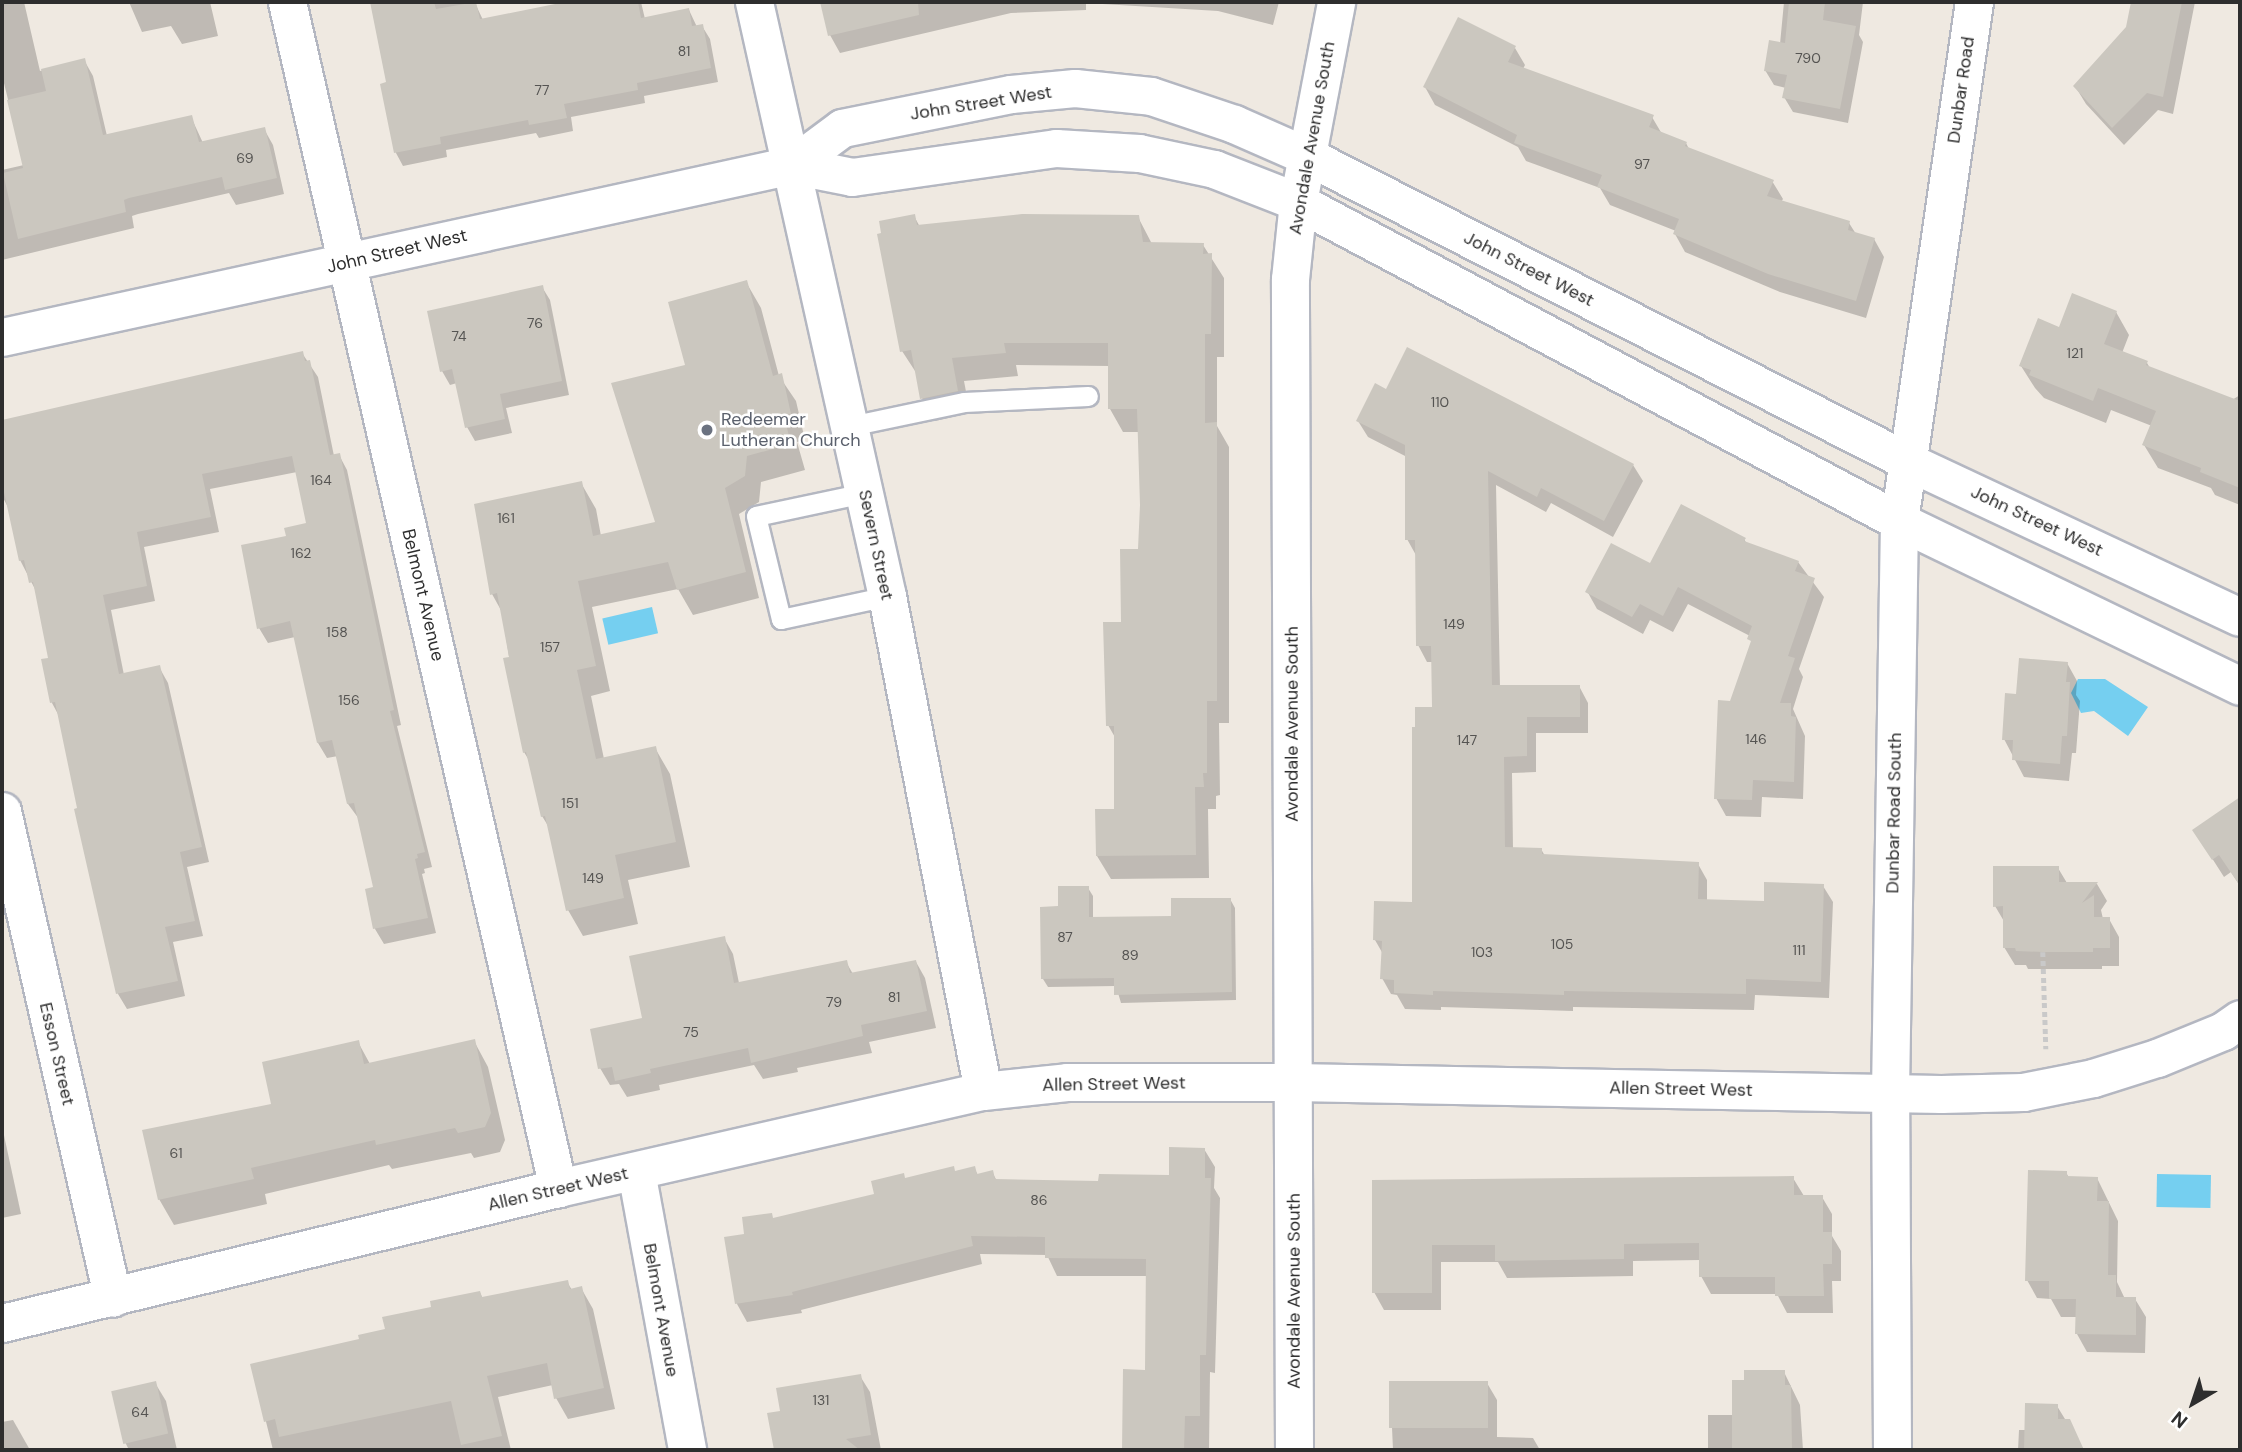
<!DOCTYPE html>
<html>
<head>
<meta charset="utf-8">
<style>
	body { margin:0 }
	#map { position:relative; width:2242px; height:1452px; overflow:hidden; background:#efe9e1; font-family:"DM Sans",sans-serif }
	div>[style] { position:absolute }
	.water>* { inset:0; background:#75cff0; transform-origin:0 0 }
	.shadow>* { inset:0; background:#0003 }
	.building>* { inset:0; background:#cbc7bf; transform-origin:0 0 }
	.path>* { height:4.5px; margin-top:-2.25px; transform-origin:0; background:repeating-linear-gradient(90deg,#c9c9c9 0 5px,transparent 0 8.5px) }
	.roads { filter:drop-shadow(2px 0 #b4b7c1) drop-shadow(-2px 0 #b4b7c1) drop-shadow(0 2px #b4b7c1) drop-shadow(0 -2px #b4b7c1) }
	.lane>* { height:19px; margin:-9.5px; padding:0 9.5px; transform-origin:9.5px; border-radius:9.5px; background:#fff }
	.street>* { height:37px; margin:-18.5px; padding:0 18.5px; transform-origin:18.5px; border-radius:18.5px; background:#fff }
	.dots>* { width:19px; height:19px; translate:-50% -50%; box-sizing:border-box; border:4px solid #fff; border-radius:50% }
	span { translate:-50% -50%; white-space:nowrap; text-align:center; line-height:1.15; -webkit-text-stroke:5px #fff; paint-order:stroke }
	.number-label { font-size:14px; color:#555452 }
	.number-label span { -webkit-text-stroke-width:0 }
	.street-label { font-size:18px; color:#2e2e2e }
	.worship-label { font-size:18px; color:#5b616d }
	.left { translate:0 -50%; text-align:left }
	.frame { position:absolute; inset:0; border:4px solid #2e2e2e; pointer-events:none }
	.north { position:absolute; left:2158px; top:1368px; width:70px; height:70px; -webkit-text-stroke:5px #fff; paint-order:stroke; rotate:219deg; font-size:19px; font-weight:700; line-height:28px; text-align:center; color:#2e2e2e }
	.north::after { content:''; display:block; margin:auto; width:24px; height:32px; background:#2e2e2e; clip-path:polygon(50% 0,100% 100%,50% 72%,0 100%) }
</style>
</head>
<body>
<div id="map">
	<div class="water">
		<i style="left:652px;top:607px;width:27px;height:51px;rotate:77deg"></i>
		<i style="clip-path:polygon(2078px 679px,2105px 679px,2148px 707px,2128px 736px,2094px 711px,2081px 713px,2071px 693px)"></i>
		<i style="left:2157px;top:1174px;width:54px;height:33px;rotate:1deg"></i>
	</div>
	<div class="shadow">
		<i style="clip-path:polygon(2px 2px,24px 2px,40px 71px,84px 60px,93px 76px,107px 136px,191px 117px,203px 143px,264px 129px,273px 145px,284px 194px,236px 205px,229px 193px,138px 214px,132px 216px,134px 228px,2px 260px,2px 170px,24px 165px,2px 75px)"></i>
		<i style="clip-path:polygon(129px 2px,210px 2px,218px 36px,182px 44px,171px 26px,142px 32px)"></i>
		<i style="clip-path:polygon(372px 2px,470px 2px,475px 3px,483px 20px,575px 2px,641px 2px,645px 19px,689px 10px,697px 27px,702px 26px,710px 39px,718px 82px,644px 96px,645px 103px,571px 117px,573px 131px,539px 138px,536px 133px,446px 150px,447px 157px,403px 166px,396px 153px,382px 85px,388px 84px)"></i>
		<i style="clip-path:polygon(822px 2px,1279px 2px,1273px 25px,1218px 11px,1086px 3px,1086px 10px,1011px 13px,840px 53px,830px 35px)"></i>
		<i style="clip-path:polygon(1784px 2px,1863px 2px,1859px 35px,1863px 42px,1848px 123px,1793px 112px,1784px 97px,1786px 88px,1774px 85px,1765px 70px,1780px 44px)"></i>
		<i style="clip-path:polygon(2133px 2px,2195px 2px,2173px 114px,2158px 110px,2124px 145px,2086px 104px,2075px 86px,2128px 27px)"></i>
		<i style="clip-path:polygon(1515px 48px,1525px 65px,1523px 69px,1652px 117px,1662px 134px,1686px 143px,1689px 149px,1772px 181px,1783px 199px,1781px 202px,1849px 223px,1856px 234px,1874px 239px,1884px 257px,1866px 318px,1780px 292px,1685px 252px,1675px 234px,1676px 231px,1610px 205px,1600px 188px,1526px 161px,1518px 147px,1435px 105px,1425px 87px)"></i>
		<i style="clip-path:polygon(914px 216px,920px 227px,1138px 217px,1152px 244px,1203px 245px,1224px 278px,1224px 357px,1217px 357px,1217px 426px,1229px 447px,1229px 723px,1219px 723px,1220px 795px,1216px 796px,1216px 809px,1208px 809px,1209px 878px,1111px 879px,1097px 856px,1097px 811px,1116px 811px,1116px 739px,1108px 725px,1123px 624px,1140px 551px,1141px 505px,1139px 432px,1123px 432px,1110px 409px,1110px 366px,1016px 365px,1018px 376px,964px 381px,970px 413px,935px 421px,922px 398px,917px 374px,902px 351px)"></i>
		<i style="clip-path:polygon(746px 282px,761px 308px,779px 376px,796px 401px,805px 440px,797px 442px,805px 470px,761px 482px,759px 502px,739px 514px,759px 598px,693px 615px,678px 589px,592px 607px,610px 691px,591px 696px,604px 759px,655px 748px,670px 774px,690px 867px,628px 880px,638px 924px,583px 936px,568px 910px,550px 829px,542px 816px,530px 762px,524px 752px,502px 612px,492px 594px,581px 483px,596px 509px,601px 536px,658px 524px,687px 366px)"></i>
		<i style="clip-path:polygon(542px 287px,550px 300px,569px 395px,506px 408px,512px 433px,475px 441px,467px 427px,457px 383px,450px 385px,442px 371px)"></i>
		<i style="clip-path:polygon(2116px 312px,2129px 335px,2122px 353px,2147px 363px,2150px 368px,2232px 400px,2240px 395px,2240px 505px,2215px 495px,2211px 488px,2158px 468px,2144px 445px,2152px 426px,2111px 410px,2106px 423px,2044px 398px,2035px 388px,2021px 366px,2060px 330px)"></i>
		<i style="clip-path:polygon(302px 353px,318px 377px,334px 456px,339px 455px,347px 470px,401px 725px,397px 726px,432px 867px,424px 869px,425px 873px,422px 874px,436px 933px,384px 944px,375px 929px,367px 890px,375px 888px,359px 819px,348px 804px,338px 756px,327px 758px,318px 743px,295px 637px,268px 643px,259px 628px,288px 538px,308px 525px,297px 472px,210px 489px,219px 532px,144px 547px,155px 601px,111px 610px,124px 675px,159px 667px,168px 683px,209px 862px,187px 867px,203px 936px,173px 942px,185px 996px,127px 1009px,118px 994px,76px 810px,79px 809px,59px 716px,52px 703px,43px 661px,50px 659px,37px 593px,20px 560px,9px 509px,2px 496px,2px 421px)"></i>
		<i style="clip-path:polygon(1387px 391px,1633px 465px,1643px 481px,1613px 537px,1551px 503px,1546px 512px,1496px 485px,1500px 686px,1579px 686px,1588px 703px,1588px 733px,1536px 733px,1536px 772px,1512px 773px,1513px 849px,1541px 849px,1545px 856px,1698px 864px,1707px 880px,1707px 901px,1765px 903px,1823px 886px,1833px 902px,1829px 998px,1755px 995px,1754px 1010px,1573px 1007px,1573px 1011px,1441px 1007px,1441px 1010px,1405px 1009px,1397px 995px,1391px 994px,1382px 978px,1383px 954px,1375px 940px,1414px 904px,1433px 709px,1433px 662px,1427px 662px,1418px 645px,1417px 557px,1407px 539px,1407px 457px,1368px 437px,1358px 421px)"></i>
		<i style="clip-path:polygon(1744px 539px,1747px 544px,1798px 562px,1824px 597px,1799px 669px,1803px 677px,1793px 709px,1805px 736px,1803px 799px,1762px 797px,1761px 817px,1726px 816px,1716px 798px,1731px 702px,1752px 644px,1750px 636px,1688px 604px,1673px 632px,1650px 620px,1643px 634px,1597px 609px,1587px 591px,1650px 565px)"></i>
		<i style="clip-path:polygon(2067px 663px,2077px 681px,2076px 695px,2080px 701px,2076px 753px,2072px 753px,2069px 781px,2024px 777px,2004px 739px,2018px 696px)"></i>
		<i style="clip-path:polygon(2240px 799px,2240px 886px,2231px 872px,2224px 877px,2194px 830px)"></i>
		<i style="clip-path:polygon(2058px 868px,2067px 883px,2097px 884px,2107px 901px,2101px 910px,2103px 919px,2109px 919px,2119px 937px,2119px 966px,2102px 966px,2102px 969px,2028px 969px,2026px 965px,2015px 965px,2004px 947px,2005px 923px,1995px 906px)"></i>
		<i style="clip-path:polygon(1088px 888px,1093px 896px,1093px 918px,1173px 918px,1230px 899px,1235px 908px,1236px 1000px,1121px 1003px,1116px 986px,1048px 987px,1043px 979px,1060px 908px)"></i>
		<i style="clip-path:polygon(724px 938px,733px 954px,739px 983px,846px 962px,853px 974px,916px 962px,925px 978px,936px 1028px,869px 1042px,872px 1053px,797px 1068px,798px 1072px,763px 1079px,754px 1065px,659px 1085px,660px 1090px,627px 1097px,619px 1084px,610px 1085px,600px 1068px)"></i>
		<i style="clip-path:polygon(474px 1041px,488px 1067px,505px 1140px,500px 1152px,474px 1158px,471px 1153px,392px 1169px,389px 1165px,265px 1194px,267px 1204px,174px 1225px,159px 1199px,273px 1106px,358px 1042px,370px 1064px)"></i>
		<i style="clip-path:polygon(2px 1126px,21px 1214px,2px 1218px)"></i>
		<i style="clip-path:polygon(1204px 1149px,1215px 1167px,1214px 1188px,1220px 1198px,1215px 1373px,1210px 1372px,1209px 1450px,1124px 1450px,1125px 1371px,1147px 1371px,1148px 1276px,1057px 1276px,1047px 1255px,980px 1254px,982px 1264px,801px 1310px,802px 1313px,747px 1322px,737px 1304px,726px 1239px,746px 1236px,774px 1219px,876px 1195px,906px 1180px,974px 1168px,978px 1175px,992px 1172px,997px 1181px,1100px 1182px,1170px 1177px)"></i>
		<i style="clip-path:polygon(2066px 1172px,2069px 1178px,2097px 1178px,2118px 1221px,2117px 1282px,2125px 1299px,2135px 1299px,2146px 1317px,2145px 1353px,2087px 1352px,2077px 1334px,2077px 1317px,2061px 1317px,2051px 1299px,2037px 1298px,2027px 1280px)"></i>
		<i style="clip-path:polygon(1793px 1178px,1804px 1196px,1822px 1197px,1832px 1214px,1832px 1236px,1841px 1251px,1841px 1281px,1832px 1281px,1833px 1313px,1787px 1313px,1777px 1294px,1711px 1294px,1701px 1276px,1701px 1260px,1633px 1261px,1633px 1276px,1507px 1278px,1498px 1262px,1441px 1262px,1441px 1310px,1384px 1310px,1374px 1292px,1374px 1182px)"></i>
		<i style="clip-path:polygon(567px 1282px,572px 1290px,581px 1288px,593px 1309px,615px 1409px,568px 1419px,556px 1398px,553px 1385px,498px 1397px,511px 1450px,273px 1450px,252px 1365px,361px 1340px,433px 1309px,480px 1293px,483px 1299px)"></i>
		<i style="clip-path:polygon(1784px 1372px,1800px 1405px,1803px 1450px,1708px 1450px,1708px 1415px,1734px 1415px,1746px 1382px)"></i>
		<i style="clip-path:polygon(860px 1376px,870px 1392px,881px 1450px,776px 1450px,769px 1415px,782px 1413px)"></i>
		<i style="clip-path:polygon(155px 1383px,166px 1401px,177px 1450px,129px 1450px,125px 1442px)"></i>
		<i style="clip-path:polygon(1390px 1383px,1487px 1383px,1497px 1400px,1497px 1437px,1533px 1438px,1540px 1450px,1393px 1450px)"></i>
		<i style="clip-path:polygon(2057px 1406px,2084px 1450px,2018px 1450px,2019px 1430px,2026px 1430px)"></i>
		<i style="clip-path:polygon(13px 1420px,30px 1450px,2px 1450px,2px 1422px)"></i>
	</div>
	<div class="building">
		<i style="clip-path:polygon(370px 2px,434px 2px,436px 9px,476px 2px,480px 19px,565px 2px,638px 2px,641px 18px,689px 8px,692px 26px,703px 24px,711px 68px,637px 83px,638px 90px,564px 104px,567px 118px,529px 125px,528px 120px,440px 137px,441px 144px,394px 153px,380px 84px,386px 82px)"></i>
		<i style="clip-path:polygon(820px 2px,918px 2px,919px 15px,828px 36px)"></i>
		<i style="clip-path:polygon(1789px 2px,1825px 2px,1823px 20px,1856px 26px,1840px 109px,1782px 98px,1787px 75px,1764px 71px,1769px 40px,1785px 43px)"></i>
		<i style="clip-path:polygon(2131px 2px,2182px 2px,2163px 97px,2147px 93px,2112px 128px,2073px 86px,2126px 27px)"></i>
		<i style="clip-path:polygon(1458px 17px,1516px 46px,1508px 62px,1654px 115px,1649px 127px,1687px 142px,1685px 146px,1774px 180px,1767px 196px,1850px 221px,1848px 230px,1875px 238px,1856px 301px,1768px 274px,1673px 234px,1679px 219px,1597px 187px,1602px 175px,1514px 143px,1517px 135px,1423px 87px)"></i>
		<i style="clip-path:polygon(85px 58px,103px 135px,192px 115px,199px 142px,265px 127px,277px 178px,225px 190px,222px 177px,129px 198px,124px 200px,126px 212px,18px 239px,3px 173px,23px 168px,7px 100px,46px 91px,41px 69px)"></i>
		<i style="clip-path:polygon(915px 214px,917px 225px,1022px 214px,1139px 215px,1143px 242px,1204px 243px,1203px 254px,1212px 253px,1211px 334px,1205px 334px,1205px 423px,1217px 422px,1217px 701px,1207px 701px,1207px 773px,1203px 773px,1204px 787px,1195px 787px,1196px 855px,1096px 856px,1095px 809px,1114px 809px,1114px 726px,1106px 726px,1103px 622px,1121px 622px,1120px 549px,1138px 549px,1140px 505px,1137px 409px,1108px 409px,1108px 343px,1004px 343px,1006px 353px,952px 358px,958px 391px,920px 399px,911px 350px,900px 352px,877px 234px,881px 233px,879px 221px)"></i>
		<i style="clip-path:polygon(747px 280px,773px 376px,782px 373px,791px 414px,784px 416px,791px 444px,747px 456px,745px 476px,725px 488px,746px 572px,677px 590px,668px 562px,578px 581px,596px 666px,577px 670px,596px 759px,656px 746px,676px 842px,615px 855px,624px 898px,566px 911px,545px 816px,541px 817px,526px 752px,523px 753px,503px 658px,509px 657px,497px 593px,490px 595px,474px 504px,582px 481px,593px 536px,655px 522px,611px 383px,685px 365px,668px 302px)"></i>
		<i style="clip-path:polygon(543px 285px,562px 381px,500px 394px,505px 419px,465px 428px,452px 369px,440px 372px,427px 311px)"></i>
		<i style="clip-path:polygon(2072px 293px,2117px 311px,2104px 344px,2148px 361px,2146px 365px,2240px 401px,2240px 488px,2200px 472px,2201px 468px,2142px 445px,2156px 411px,2098px 388px,2093px 401px,2029px 375px,2031px 370px,2019px 366px,2038px 318px,2059px 327px)"></i>
		<i style="clip-path:polygon(1407px 347px,1634px 464px,1604px 521px,1541px 488px,1537px 497px,1488px 471px,1492px 685px,1580px 685px,1580px 717px,1527px 717px,1527px 756px,1504px 757px,1505px 847px,1542px 848px,1542px 854px,1699px 862px,1698px 899px,1764px 901px,1764px 882px,1824px 884px,1821px 982px,1746px 979px,1746px 994px,1564px 991px,1564px 995px,1433px 991px,1433px 995px,1394px 993px,1394px 980px,1380px 979px,1382px 941px,1373px 940px,1374px 901px,1412px 902px,1412px 727px,1415px 727px,1415px 707px,1432px 707px,1431px 646px,1416px 646px,1415px 540px,1405px 540px,1405px 445px,1356px 421px,1375px 383px,1386px 389px)"></i>
		<i style="clip-path:polygon(303px 351px,305px 361px,310px 360px,330px 455px,340px 453px,394px 710px,390px 711px,425px 852px,417px 854px,418px 858px,415px 859px,428px 918px,373px 929px,365px 889px,373px 887px,354px 803px,347px 804px,332px 740px,317px 743px,290px 621px,257px 629px,241px 545px,286px 536px,284px 528px,306px 523px,292px 456px,202px 474px,211px 517px,137px 532px,147px 586px,103px 595px,119px 674px,160px 665px,202px 847px,180px 852px,195px 921px,165px 927px,178px 981px,116px 994px,74px 809px,77px 808px,55px 702px,50px 703px,41px 659px,48px 658px,33px 582px,29px 583px,24px 560px,19px 561px,2px 483px,2px 420px)"></i>
		<i style="clip-path:polygon(1681px 504px,1746px 538px,1744px 541px,1799px 561px,1795px 571px,1815px 578px,1788px 656px,1795px 658px,1780px 703px,1791px 703px,1791px 716px,1796px 717px,1794px 782px,1753px 780px,1752px 800px,1714px 799px,1718px 700px,1730px 701px,1751px 641px,1747px 639px,1752px 626px,1678px 587px,1663px 616px,1640px 604px,1632px 617px,1585px 592px,1611px 543px,1650px 563px)"></i>
		<i style="clip-path:polygon(2019px 658px,2068px 662px,2066px 682px,2070px 682px,2067px 736px,2062px 736px,2060px 764px,2012px 760px,2013px 740px,2002px 740px,2005px 693px,2016px 694px)"></i>
		<i style="clip-path:polygon(2240px 797px,2240px 886px,2219px 855px,2212px 860px,2192px 830px)"></i>
		<i style="clip-path:polygon(1993px 866px,2059px 866px,2059px 882px,2098px 882px,2082px 903px,2094px 895px,2094px 917px,2110px 917px,2110px 948px,2093px 948px,2093px 952px,2043px 952px,2016px 951px,2015px 948px,2003px 948px,2003px 906px,1993px 907px)"></i>
		<i style="clip-path:polygon(1058px 886px,1089px 886px,1089px 917px,1171px 916px,1171px 898px,1231px 898px,1232px 992px,1114px 995px,1114px 978px,1041px 979px,1040px 907px,1058px 906px)"></i>
		<i style="clip-path:polygon(725px 936px,734px 983px,847px 960px,850px 973px,916px 960px,927px 1011px,861px 1025px,863px 1036px,751px 1063px,748px 1048px,650px 1069px,651px 1073px,615px 1081px,612px 1067px,598px 1069px,590px 1029px,642px 1018px,629px 956px)"></i>
		<i style="clip-path:polygon(475px 1039px,491px 1113px,485px 1127px,458px 1133px,455px 1128px,376px 1145px,375px 1140px,251px 1168px,254px 1179px,158px 1200px,142px 1130px,271px 1104px,262px 1062px,359px 1040px,364px 1064px)"></i>
		<i style="clip-path:polygon(1169px 1147px,1205px 1148px,1205px 1178px,1211px 1178px,1206px 1355px,1200px 1355px,1200px 1416px,1185px 1416px,1184px 1450px,1122px 1450px,1123px 1369px,1145px 1370px,1146px 1259px,1045px 1258px,1045px 1237px,971px 1236px,973px 1246px,792px 1292px,793px 1295px,735px 1304px,724px 1237px,744px 1234px,742px 1217px,772px 1213px,773px 1218px,874px 1194px,871px 1181px,904px 1173px,905px 1178px,954px 1166px,955px 1171px,975px 1166px,977px 1174px,993px 1170px,995px 1179px,1098px 1181px,1099px 1174px,1169px 1175px)"></i>
		<i style="clip-path:polygon(2028px 1170px,2067px 1171px,2067px 1176px,2098px 1177px,2097px 1201px,2109px 1201px,2108px 1275px,2116px 1275px,2116px 1297px,2136px 1297px,2136px 1335px,2075px 1334px,2076px 1299px,2049px 1299px,2049px 1281px,2025px 1281px)"></i>
		<i style="clip-path:polygon(1794px 1176px,1794px 1195px,1823px 1195px,1823px 1232px,1832px 1232px,1832px 1264px,1823px 1264px,1824px 1296px,1775px 1296px,1775px 1277px,1699px 1277px,1699px 1243px,1624px 1244px,1624px 1259px,1495px 1261px,1495px 1245px,1432px 1245px,1432px 1293px,1372px 1293px,1372px 1180px)"></i>
		<i style="clip-path:polygon(568px 1280px,570px 1289px,582px 1286px,604px 1388px,554px 1399px,547px 1363px,487px 1376px,502px 1436px,461px 1445px,451px 1401px,279px 1437px,275px 1419px,264px 1422px,250px 1364px,359px 1339px,358px 1335px,385px 1329px,382px 1317px,431px 1307px,430px 1301px,480px 1291px,482px 1297px)"></i>
		<i style="clip-path:polygon(1744px 1370px,1785px 1370px,1785px 1385px,1791px 1385px,1792px 1450px,1732px 1450px,1732px 1380px,1744px 1380px)"></i>
		<i style="clip-path:polygon(861px 1374px,871px 1435px,846px 1439px,860px 1450px,774px 1450px,767px 1413px,780px 1411px,776px 1388px)"></i>
		<i style="left:156px;top:1381px;width:54px;height:46px;rotate:77deg"></i>
		<i style="left:1389px;top:1381px;width:99px;height:47px"></i>
		<i style="clip-path:polygon(2025px 1403px,2058px 1404px,2058px 1419px,2070px 1419px,2084px 1450px,2024px 1450px)"></i>
	</div>
	<div class="path">
		<i style="left:2043px;top:952px;width:97px;rotate:88.2deg"></i>
	</div>
	<div class="roads">
		<div class="lane">
			<i style="left:850px;top:426px;width:116px;rotate:-11.9deg"></i>
			<i style="left:964px;top:402px;width:124px;rotate:-2.8deg"></i>
			<i style="left:864px;top:493px;width:110px;rotate:168deg"></i>
			<i style="left:756px;top:516px;width:106px;rotate:76.4deg"></i>
			<i style="left:781px;top:619px;width:108px;rotate:-12.2deg"></i>
		</div>
		<div class="street">
			<i style="left:287px;top:2px;width:1217px;rotate:77.13deg"></i>
			<i style="left:754px;top:2px;width:609px;rotate:77.38deg"></i>
			<i style="left:887px;top:596px;width:504px;rotate:79.02deg"></i>
			<i style="left:792px;top:165px;width:62px;rotate:-36.5deg"></i>
			<i style="left:842px;top:128px;width:172px;rotate:-11.4deg"></i>
			<i style="left:1011px;top:94px;width:64px;rotate:-5.4deg"></i>
			<i style="left:1075px;top:88px;width:76px;rotate:6deg"></i>
			<i style="left:1151px;top:96px;width:88px;rotate:18.6deg"></i>
			<i style="left:1234px;top:124px;width:80px;rotate:23.7deg"></i>
			<i style="left:1307px;top:156px;width:675px;rotate:26.94deg"></i>
			<i style="left:1909px;top:462px;width:365px;rotate:25.1deg"></i>
			<i style="left:2px;top:337px;width:809px;rotate:-12.28deg"></i>
			<i style="left:792px;top:165px;width:61px;rotate:11.3deg"></i>
			<i style="left:852px;top:177px;width:206px;rotate:-8.1deg"></i>
			<i style="left:1056px;top:148px;width:83px;rotate:3.4deg"></i>
			<i style="left:1139px;top:153px;width:77px;rotate:12deg"></i>
			<i style="left:1214px;top:169px;width:90px;rotate:21.4deg"></i>
			<i style="left:1298px;top:202px;width:680px;rotate:27.96deg"></i>
			<i style="left:1899px;top:521px;width:379px;rotate:25.8deg"></i>
			<i style="left:2px;top:811px;width:499px;rotate:77.2deg"></i>
			<i style="left:636px;top:1171px;width:284px;rotate:79.6deg"></i>
			<i style="left:2px;top:1323px;width:572px;rotate:-13.65deg"></i>
			<i style="left:558px;top:1188px;width:436px;rotate:-12.9deg"></i>
			<i style="left:983px;top:1091px;width:84px;rotate:-6.1deg"></i>
			<i style="left:1067px;top:1082px;width:227px"></i>
			<i style="left:1294px;top:1082px;width:647px;rotate:1.06deg"></i>
			<i style="left:1941px;top:1094px;width:82px;rotate:-1.4deg"></i>
			<i style="left:2023px;top:1092px;width:71px;rotate:-11.3deg"></i>
			<i style="left:2093px;top:1078px;width:67px;rotate:-17.4deg"></i>
			<i style="left:2157px;top:1058px;width:71px;rotate:-22.2deg"></i>
			<i style="left:2223px;top:1031px;width:21px;rotate:-35deg"></i>
			<i style="left:1294px;top:1450px;width:1171px;rotate:-90.2deg"></i>
			<i style="left:1290px;top:279px;width:77px;rotate:-84.1deg"></i>
			<i style="left:1298px;top:202px;width:204px;rotate:-79.2deg"></i>
			<i style="left:1892px;top:1450px;width:357px;rotate:-90.3deg"></i>
			<i style="left:1890px;top:1093px;width:572px;rotate:-89.1deg"></i>
			<i style="left:1899px;top:521px;width:524px;rotate:-81.78deg"></i>
		</div>
	</div>
	<div class="dots">
		<i style="left:707px;top:430px;background:#6b7280"></i>
	</div>
	<div class="number-label">
		<span style="left:684px;top:51px">81</span>
		<span style="left:1808px;top:58px">790</span>
		<span style="left:542px;top:90px">77</span>
		<span style="left:245px;top:158px">69</span>
		<span style="left:1642px;top:164px">97</span>
		<span style="left:535px;top:323px">76</span>
		<span style="left:459px;top:336px">74</span>
		<span style="left:2075px;top:353px">121</span>
		<span style="left:1440px;top:402px">110</span>
		<span style="left:321px;top:480px">164</span>
		<span style="left:506px;top:518px">161</span>
		<span style="left:301px;top:553px">162</span>
		<span style="left:1454px;top:624px">149</span>
		<span style="left:337px;top:632px">158</span>
		<span style="left:550px;top:647px">157</span>
		<span style="left:349px;top:700px">156</span>
		<span style="left:1756px;top:739px">146</span>
		<span style="left:1467px;top:740px">147</span>
		<span style="left:570px;top:803px">151</span>
		<span style="left:593px;top:878px">149</span>
		<span style="left:1065px;top:937px">87</span>
		<span style="left:1562px;top:944px">105</span>
		<span style="left:1799px;top:950px">111</span>
		<span style="left:1482px;top:952px">103</span>
		<span style="left:1130px;top:955px">89</span>
		<span style="left:894px;top:997px">81</span>
		<span style="left:834px;top:1002px">79</span>
		<span style="left:691px;top:1032px">75</span>
		<span style="left:176px;top:1153px">61</span>
		<span style="left:1039px;top:1200px">86</span>
		<span style="left:821px;top:1400px">131</span>
		<span style="left:140px;top:1412px">64</span>
	</div>
	<div class="street-label">
		<span style="left:1961px;top:90px;rotate:-82deg">Dunbar Road</span>
		<span style="left:981px;top:103px;rotate:-9deg">John Street West</span>
		<span style="left:1312px;top:138px;rotate:-80deg">Avondale Avenue South</span>
		<span style="left:397px;top:251px;rotate:-13deg">John Street West</span>
		<span style="left:1529px;top:269px;rotate:27deg">John Street West</span>
		<span style="left:2037px;top:521px;rotate:25deg">John Street West</span>
		<span style="left:876px;top:545px;rotate:78deg">Severn Street</span>
		<span style="left:423px;top:595px;rotate:77deg">Belmont Avenue</span>
		<span style="left:1292px;top:724px;rotate:-90deg">Avondale Avenue South</span>
		<span style="left:1894px;top:813px;rotate:-89deg">Dunbar Road South</span>
		<span style="left:57px;top:1054px;rotate:77deg">Esson Street</span>
		<span style="left:1114px;top:1084px;rotate:-1deg">Allen Street West</span>
		<span style="left:1681px;top:1089px;rotate:1deg">Allen Street West</span>
		<span style="left:558px;top:1189px;rotate:-13deg">Allen Street West</span>
		<span style="left:1294px;top:1291px;rotate:-90deg">Avondale Avenue South</span>
		<span style="left:661px;top:1310px;rotate:80deg">Belmont Avenue</span>
	</div>
	<div class="worship-label">
		<span class="left" style="left:721px;top:430px">Redeemer<br>Lutheran Church</span>
	</div>
	<div class="frame"></div>
	<div class="north">N</div>
</div>
</body>
</html>
